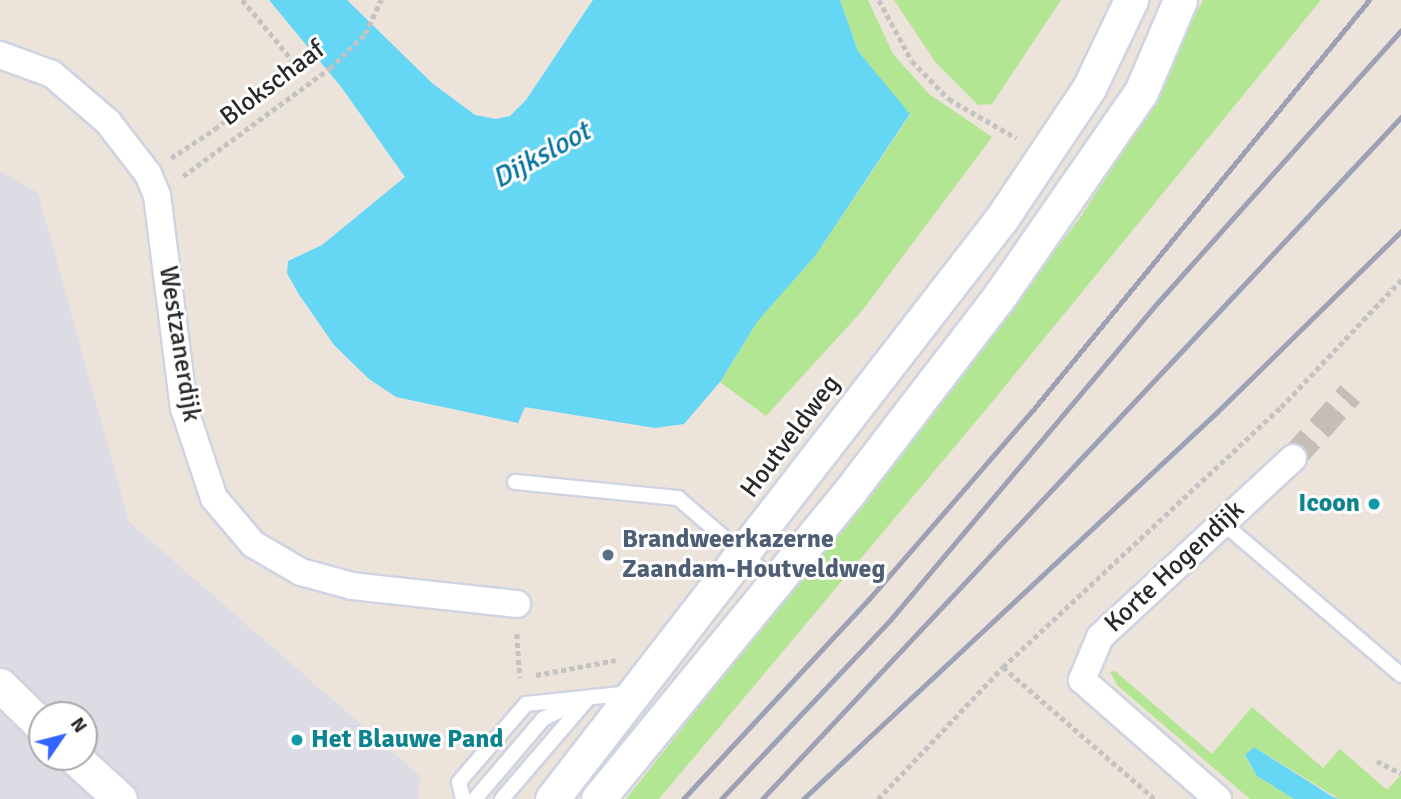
<!DOCTYPE html>
<html>
<head>
<meta charset="utf-8">
<style>
	body { margin:0 }
	#map { position:relative; width:1401px; height:799px; overflow:hidden; background:#ece3da; font-family:Signika,sans-serif }
	div>[style] { position:absolute }
	.industrial>* { inset:0; background:#dddbe4 }
	.green>* { inset:0; background:#b3e693 }
	.water>* { inset:0; background:#66d6f5 }
	.minor-tunnel>* { height:26px; margin-top:-13px; transform-origin:0; background:repeating-linear-gradient(90deg,#c5beb7 0 26px,transparent 0 39px) }
	.path>* { height:4.5px; margin-top:-2.25px; transform-origin:0; background:repeating-linear-gradient(90deg,#c3c3c3 0 5px,transparent 0 8.5px) }
	.roads { filter:drop-shadow(2px 0 #cfd4e3) drop-shadow(-2px 0 #cfd4e3) drop-shadow(0 2px #cfd4e3) drop-shadow(0 -2px #cfd4e3) }
	.service>* { height:14px; margin:-7px; padding:0 7px; transform-origin:7px; border-radius:7px; background:#fff }
	.minor>* { height:26px; margin:-13px; padding:0 13px; transform-origin:13px; border-radius:13px; background:#fff }
	.tertiary>* { height:33px; margin:-16.5px; padding:0 16.5px; transform-origin:16.5px; border-radius:16.5px; background:#fff }
	.rail>* { height:5px; margin:-2.5px; padding:0 2.5px; transform-origin:2.5px; border-radius:2.5px; background:#9ca1b5 }
	.dots>* { width:19px; height:19px; translate:-50% -50%; box-sizing:border-box; border:4px solid #fff; border-radius:50% }
	span { translate:-50% -50%; white-space:nowrap; text-align:center; line-height:1.15; -webkit-text-stroke:6px #fff; paint-order:stroke }
	.street-label { font-size:26px; color:#292929 }
	.culture-label { font-size:26px; color:#0d838f; font-weight:700 }
	.right { translate:-100% -50%; text-align:right }
	.left { translate:0 -50%; text-align:left }
	.service-label { font-size:26px; color:#4e5e75; font-weight:700 }
	.water-label { font-size:28px; color:#0673a0; font-style:italic }
	.north { position:absolute; left:28px; top:701px; width:70px; height:70px; box-sizing:border-box; background:#fff; border:2px solid #a9a9a9; border-radius:50%; rotate:55deg; font-size:19px; font-weight:700; line-height:28px; text-align:center; color:#292929 }
	.north::after { content:''; display:block; margin:auto; width:24px; height:32px; background:#3464ff; clip-path:polygon(50% 0,100% 100%,50% 72%,0 100%) }
</style>
</head>
<body>
<div id="map">
	<div class="industrial">
		<i style="clip-path:polygon(evenodd,0 171px,38px 193px,129px 522px,420px 776px,418px 799px,0 799px,0 171px,42px 715px,84px 715px,84px 757px,42px 757px,42px 715px)"></i>
	</div>
	<div class="green">
		<i style="clip-path:polygon(840px 0,868px 0,893px 54px,929px 94px,992px 137px,862px 311px,766px 416px,720px 382px,757px 322px,815px 256px,910px 115px,858px 51px)"></i>
		<i style="clip-path:polygon(894px 0,1061px 0,992px 104px,978px 105px,936px 63px)"></i>
		<i style="clip-path:polygon(1203px 0,1321px 0,988px 407px,659px 799px,626px 799px,932px 414px,1079px 219px,1126px 147px)"></i>
		<i style="clip-path:polygon(1115px 671px,1212px 754px,1252px 707px,1323px 768px,1340px 749px,1387px 790px,1401px 775px,1401px 799px,1339px 799px,1254px 747px,1245px 756px,1257px 776px,1294px 799px,1250px 799px,1118px 686px,1110px 672px)"></i>
	</div>
	<div class="water">
		<i style="clip-path:polygon(269px 0,347px 0,432px 83px,475px 115px,496px 119px,510px 116px,526px 100px,593px 0,840px 0,858px 51px,910px 114px,815px 256px,757px 322px,720px 382px,684px 424px,655px 428px,525px 407px,518px 423px,396px 397px,369px 379px,334px 345px,298px 293px,287px 273px,288px 261px,322px 245px,405px 177px,342px 88px)"></i>
		<i style="clip-path:polygon(1254px 747px,1333px 797px,1339px 799px,1294px 799px,1257px 776px,1245px 755px)"></i>
	</div>
	<div class="minor-tunnel">
		<i style="left:1293px;top:458px;width:86px;rotate:-48.3deg"></i>
	</div>
	<div class="path">
		<i style="left:879px;top:0;width:69px;rotate:61.6deg"></i>
		<i style="left:912px;top:61px;width:53px;rotate:45.8deg"></i>
		<i style="left:949px;top:99px;width:78px;rotate:30.2deg"></i>
		<i style="left:171px;top:158px;width:53px;rotate:-33.4deg"></i>
		<i style="left:215px;top:129px;width:103px;rotate:-39.9deg"></i>
		<i style="left:294px;top:63px;width:82px;rotate:-129.5deg"></i>
		<i style="left:183px;top:176px;width:182px;rotate:-36.3deg"></i>
		<i style="left:330px;top:68px;width:49px;rotate:-44.2deg"></i>
		<i style="left:365px;top:34px;width:38px;rotate:-65deg"></i>
		<i style="left:517px;top:634px;width:44px;rotate:86.1deg"></i>
		<i style="left:1003px;top:667px;width:201px;rotate:41deg"></i>
		<i style="left:536px;top:675px;width:81px;rotate:-10.6deg"></i>
		<i style="left:1377px;top:761px;width:27px;rotate:27deg"></i>
		<i style="left:878px;top:799px;width:182px;rotate:-46.6deg"></i>
		<i style="left:1003px;top:667px;width:381px;rotate:-43.1deg"></i>
		<i style="left:1281px;top:407px;width:175px;rotate:-46.6deg"></i>
	</div>
	<div class="roads">
		<div class="service">
			<i style="left:515px;top:482px;width:164px;rotate:5.6deg"></i>
			<i style="left:678px;top:498px;width:129px;rotate:40.6deg"></i>
			<i style="left:1223px;top:523px;width:234px;rotate:40.5deg"></i>
			<i style="left:463px;top:799px;width:17px;rotate:-103deg"></i>
			<i style="left:459px;top:782px;width:103px;rotate:-49.3deg"></i>
			<i style="left:526px;top:704px;width:106px;rotate:-6deg"></i>
			<i style="left:475px;top:799px;width:105px;rotate:-49.6deg"></i>
			<i style="left:543px;top:719px;width:44px;rotate:-27.1deg"></i>
			<i style="left:502px;top:799px;width:130px;rotate:-49.4deg"></i>
		</div>
		<div class="minor">
			<i style="left:0;top:55px;width:55px;rotate:20.1deg"></i>
			<i style="left:52px;top:74px;width:74px;rotate:40.6deg"></i>
			<i style="left:108px;top:122px;width:66px;rotate:52.4deg"></i>
			<i style="left:148px;top:174px;width:23px;rotate:67deg"></i>
			<i style="left:157px;top:195px;width:215px;rotate:82.8deg"></i>
			<i style="left:184px;top:408px;width:95px;rotate:71.6deg"></i>
			<i style="left:214px;top:498px;width:60px;rotate:49.7deg"></i>
			<i style="left:253px;top:544px;width:56px;rotate:30.3deg"></i>
			<i style="left:301px;top:572px;width:53px;rotate:15.4deg"></i>
			<i style="left:352px;top:586px;width:166px;rotate:6.2deg"></i>
			<i style="left:1218px;top:799px;width:181px;rotate:-138.8deg"></i>
			<i style="left:1082px;top:680px;width:47px;rotate:-67.3deg"></i>
			<i style="left:1100px;top:637px;width:263px;rotate:-42.8deg"></i>
		</div>
		<div class="tertiary">
			<i style="left:0;top:685px;width:59px;rotate:44.3deg"></i>
			<i style="left:74px;top:757px;width:62px;rotate:42.4deg"></i>
			<i style="left:552px;top:799px;width:735px;rotate:-52.24deg"></i>
			<i style="left:1002px;top:218px;width:156px;rotate:-56.2deg"></i>
			<i style="left:1089px;top:88px;width:98px;rotate:-64.5deg"></i>
			<i style="left:598px;top:799px;width:398px;rotate:-50.7deg"></i>
			<i style="left:850px;top:491px;width:248px;rotate:-52.5deg"></i>
			<i style="left:1001px;top:294px;width:246px;rotate:-55.3deg"></i>
			<i style="left:1141px;top:92px;width:100px;rotate:-67deg"></i>
		</div>
	</div>
	<div class="rail">
		<i style="left:683px;top:799px;width:273px;rotate:-47.1deg"></i>
		<i style="left:869px;top:599px;width:249px;rotate:-49.1deg"></i>
		<i style="left:1032px;top:411px;width:531px;rotate:-50.65deg"></i>
		<i style="left:721px;top:799px;width:248px;rotate:-46.6deg"></i>
		<i style="left:891px;top:619px;width:416px;rotate:-49.9deg"></i>
		<i style="left:1159px;top:301px;width:363px;rotate:-48.2deg"></i>
		<i style="left:762px;top:799px;width:935px;rotate:-46.86deg"></i>
		<i style="left:803px;top:799px;width:567px;rotate:-43.07deg"></i>
		<i style="left:1217px;top:412px;width:258px;rotate:-44.5deg"></i>
	</div>
	<div class="dots">
		<i style="left:1374px;top:504px;background:#0f9aa8"></i>
		<i style="left:608px;top:555px;background:#5c6f8a"></i>
		<i style="left:297px;top:740px;background:#0f9aa8"></i>
	</div>
	<div class="street-label">
		<span style="left:273px;top:84px;rotate:-37deg">Blokschaaf</span>
		<span style="left:179px;top:344px;rotate:81deg">Westzanerdijk</span>
		<span style="left:791px;top:437px;rotate:-53deg">Houtveldweg</span>
		<span style="left:1175px;top:567px;rotate:-43deg">Korte Hogendijk</span>
	</div>
	<div class="culture-label">
		<span class="right" style="left:1360px;top:504px">Icoon</span>
		<span class="left" style="left:311px;top:740px">Het Blauwe Pand</span>
	</div>
	<div class="service-label">
		<span class="left" style="left:622px;top:555px">Brandweerkazerne<br>Zaandam-Houtveldweg</span>
	</div>
	<div class="water-label">
		<span style="left:541px;top:155px;rotate:-29deg">Dijksloot</span>
	</div>
	<div class="north">N</div>
</div>
</body>
</html>
